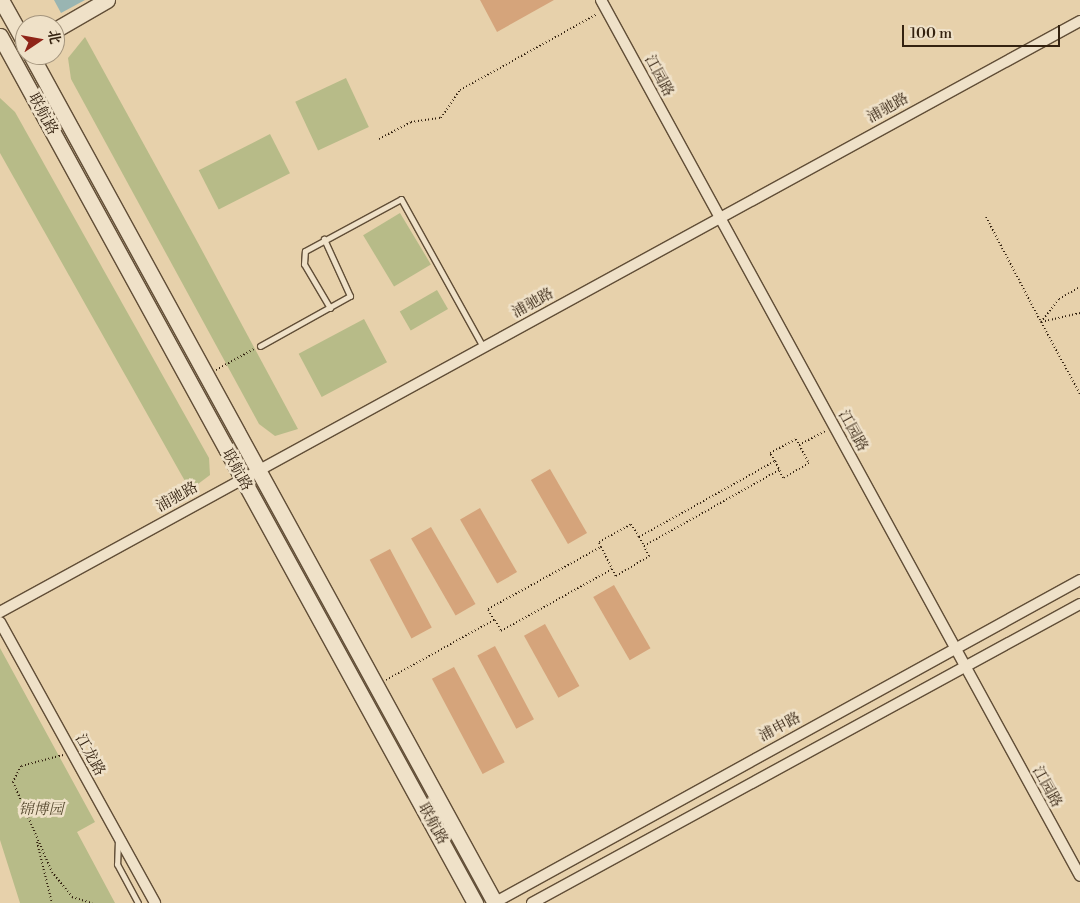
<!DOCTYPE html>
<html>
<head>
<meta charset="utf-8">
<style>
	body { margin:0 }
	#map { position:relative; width:1080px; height:903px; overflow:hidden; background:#e7d1ab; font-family:"Libre Bodoni","Noto Serif SC",serif }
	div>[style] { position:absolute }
	.green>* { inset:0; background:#b7bb88; transform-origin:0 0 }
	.water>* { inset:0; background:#99b5b2 }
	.building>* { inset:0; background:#d5a47b; transform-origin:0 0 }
	.path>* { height:2px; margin-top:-1px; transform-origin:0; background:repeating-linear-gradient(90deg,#342210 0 1px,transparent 0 3.5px) }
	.roads { filter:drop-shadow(1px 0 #614e37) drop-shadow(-1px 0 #614e37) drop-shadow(0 1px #614e37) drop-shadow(0 -1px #614e37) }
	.lane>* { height:5px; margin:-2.5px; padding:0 2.5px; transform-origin:2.5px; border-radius:2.5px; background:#efe1c8 }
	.street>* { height:10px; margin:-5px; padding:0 5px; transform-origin:5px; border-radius:5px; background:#efe1c8 }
	.secondary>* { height:15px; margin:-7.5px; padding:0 7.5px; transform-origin:7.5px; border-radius:7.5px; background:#efe1c8 }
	span { translate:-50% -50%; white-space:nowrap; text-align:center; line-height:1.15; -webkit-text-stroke:5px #efe1c8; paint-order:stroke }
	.street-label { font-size:15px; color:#342210 }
	.park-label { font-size:15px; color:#55482e; font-style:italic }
	.north { position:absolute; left:15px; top:15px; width:50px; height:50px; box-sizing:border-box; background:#efe1c8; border:1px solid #a4957e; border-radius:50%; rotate:78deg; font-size:14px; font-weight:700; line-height:20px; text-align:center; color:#342210 }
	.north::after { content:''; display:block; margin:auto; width:18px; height:22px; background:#8f2418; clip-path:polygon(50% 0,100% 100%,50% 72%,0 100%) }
	.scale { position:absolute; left:902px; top:25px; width:158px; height:22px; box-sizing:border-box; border:2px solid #342210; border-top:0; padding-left:6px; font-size:15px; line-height:18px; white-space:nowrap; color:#342210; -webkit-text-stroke:4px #efe1c8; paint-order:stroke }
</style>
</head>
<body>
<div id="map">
	<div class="green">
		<i style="clip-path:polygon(85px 37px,198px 243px,298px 429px,275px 436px,259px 424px,71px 79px,68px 58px)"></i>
		<i style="left:346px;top:78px;width:54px;height:56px;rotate:65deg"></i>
		<i style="clip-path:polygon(0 98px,15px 112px,209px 458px,210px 475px,190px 490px,0 153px)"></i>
		<i style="left:270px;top:134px;width:44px;height:80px;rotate:63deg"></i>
		<i style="left:400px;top:213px;width:60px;height:43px;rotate:59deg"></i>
		<i style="left:437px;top:290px;width:22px;height:43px;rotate:60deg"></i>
		<i style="left:364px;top:319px;width:49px;height:74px;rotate:62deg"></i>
		<i style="clip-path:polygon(0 648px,95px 822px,77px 832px,115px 903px,20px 903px,0 840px)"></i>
	</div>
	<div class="water">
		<i style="clip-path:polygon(54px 0,85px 0,61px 13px)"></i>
	</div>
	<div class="building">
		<i style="clip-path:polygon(480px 0,554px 0,497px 32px)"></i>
		<i style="left:550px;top:469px;width:74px;height:22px;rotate:60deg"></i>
		<i style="left:480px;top:508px;width:74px;height:23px;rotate:60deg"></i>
		<i style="left:431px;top:527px;width:89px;height:23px;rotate:60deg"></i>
		<i style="left:390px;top:549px;width:89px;height:23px;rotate:62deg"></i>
		<i style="left:614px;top:585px;width:73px;height:24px;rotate:60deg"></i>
		<i style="left:545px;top:624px;width:71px;height:24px;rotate:61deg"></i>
		<i style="left:495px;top:646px;width:83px;height:20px;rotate:62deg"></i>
		<i style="left:454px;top:667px;width:108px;height:25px;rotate:62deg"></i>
	</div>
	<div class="path">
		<i style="left:379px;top:139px;width:36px;rotate:-28deg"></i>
		<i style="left:411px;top:122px;width:30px;rotate:-8deg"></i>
		<i style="left:441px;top:118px;width:34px;rotate:-56deg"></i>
		<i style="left:460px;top:90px;width:157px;rotate:-29deg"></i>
		<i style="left:986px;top:217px;width:119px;rotate:62.4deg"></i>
		<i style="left:1041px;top:322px;width:29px;rotate:-52deg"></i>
		<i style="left:1059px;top:299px;width:24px;rotate:-30deg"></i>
		<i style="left:1080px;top:313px;width:40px;rotate:167deg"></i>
		<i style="left:1041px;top:322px;width:82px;rotate:61.6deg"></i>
		<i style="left:216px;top:370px;width:43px;rotate:-28.9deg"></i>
		<i style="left:799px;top:445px;width:30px;rotate:-28deg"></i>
		<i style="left:639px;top:537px;width:10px;rotate:61deg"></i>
		<i style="left:644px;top:546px;width:155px;rotate:-29.4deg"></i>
		<i style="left:601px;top:547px;width:33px;rotate:63deg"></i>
		<i style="left:616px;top:576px;width:39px;rotate:-31deg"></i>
		<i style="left:649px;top:556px;width:11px;rotate:-117deg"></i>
		<i style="left:495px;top:620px;width:13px;rotate:61deg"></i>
		<i style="left:501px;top:631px;width:127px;rotate:-29.2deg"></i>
		<i style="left:386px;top:680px;width:124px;rotate:-29.1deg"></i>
		<i style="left:494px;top:620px;width:13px;rotate:-119deg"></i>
		<i style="left:488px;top:609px;width:129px;rotate:-28.8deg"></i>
		<i style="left:601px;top:547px;width:5px;rotate:-112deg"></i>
		<i style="left:599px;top:542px;width:37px;rotate:-29deg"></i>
		<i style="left:631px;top:524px;width:15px;rotate:58deg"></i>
		<i style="left:639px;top:537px;width:156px;rotate:-29.2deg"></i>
		<i style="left:775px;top:461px;width:9px;rotate:-122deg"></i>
		<i style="left:770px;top:453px;width:30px;rotate:-28deg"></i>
		<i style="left:796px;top:439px;width:27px;rotate:62deg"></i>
		<i style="left:809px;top:463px;width:30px;rotate:150deg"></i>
		<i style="left:783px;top:478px;width:19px;rotate:-115deg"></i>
		<i style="left:63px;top:755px;width:43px;rotate:165.3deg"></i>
		<i style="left:21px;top:766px;width:18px;rotate:117deg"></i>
		<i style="left:13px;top:782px;width:98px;rotate:66.6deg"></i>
		<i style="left:52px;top:872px;width:32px;rotate:51deg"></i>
		<i style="left:72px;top:897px;width:21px;rotate:17deg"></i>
		<i style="left:37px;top:842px;width:63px;rotate:76.2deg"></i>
	</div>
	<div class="roads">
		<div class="lane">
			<i style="left:330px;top:308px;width:51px;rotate:-120.6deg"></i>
			<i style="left:304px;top:264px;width:13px;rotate:-86deg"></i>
			<i style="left:305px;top:251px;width:109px;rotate:-28.4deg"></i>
			<i style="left:401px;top:199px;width:169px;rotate:61deg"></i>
			<i style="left:260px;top:346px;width:103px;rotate:-29.1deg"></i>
			<i style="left:350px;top:296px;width:63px;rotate:-114.5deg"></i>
			<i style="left:118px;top:839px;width:25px;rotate:92deg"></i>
			<i style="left:117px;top:864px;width:44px;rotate:61.7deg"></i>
		</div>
		<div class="street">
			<i style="left:601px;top:0;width:998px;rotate:61.33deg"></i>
			<i style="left:0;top:612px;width:1231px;rotate:-28.69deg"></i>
			<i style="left:0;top:622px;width:321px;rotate:61.1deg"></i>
			<i style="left:494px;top:903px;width:669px;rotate:-28.86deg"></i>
			<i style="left:532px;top:903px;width:624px;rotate:-28.62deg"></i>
		</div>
		<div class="secondary">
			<i style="left:1px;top:0;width:49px;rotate:60.8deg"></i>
			<i style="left:55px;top:30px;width:60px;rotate:-30deg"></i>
			<i style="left:0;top:36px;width:989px;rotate:61.28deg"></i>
			<i style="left:31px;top:55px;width:967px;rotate:61.31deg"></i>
		</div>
	</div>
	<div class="street-label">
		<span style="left:659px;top:76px;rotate:62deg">江园路</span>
		<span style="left:888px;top:108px;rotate:-29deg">浦驰路</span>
		<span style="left:43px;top:114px;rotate:62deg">联航路</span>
		<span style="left:533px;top:303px;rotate:-29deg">浦驰路</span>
		<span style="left:853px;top:431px;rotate:61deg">江园路</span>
		<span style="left:237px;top:470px;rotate:61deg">联航路</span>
		<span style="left:177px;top:497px;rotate:-29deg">浦驰路</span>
		<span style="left:780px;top:727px;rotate:-28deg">浦申路</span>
		<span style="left:90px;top:755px;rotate:61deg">江龙路</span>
		<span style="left:1047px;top:787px;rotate:61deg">江园路</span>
		<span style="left:433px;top:824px;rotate:61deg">联航路</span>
	</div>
	<div class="park-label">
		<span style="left:41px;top:810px">锦博园</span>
	</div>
	<div class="north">北</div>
	<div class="scale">100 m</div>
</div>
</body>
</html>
